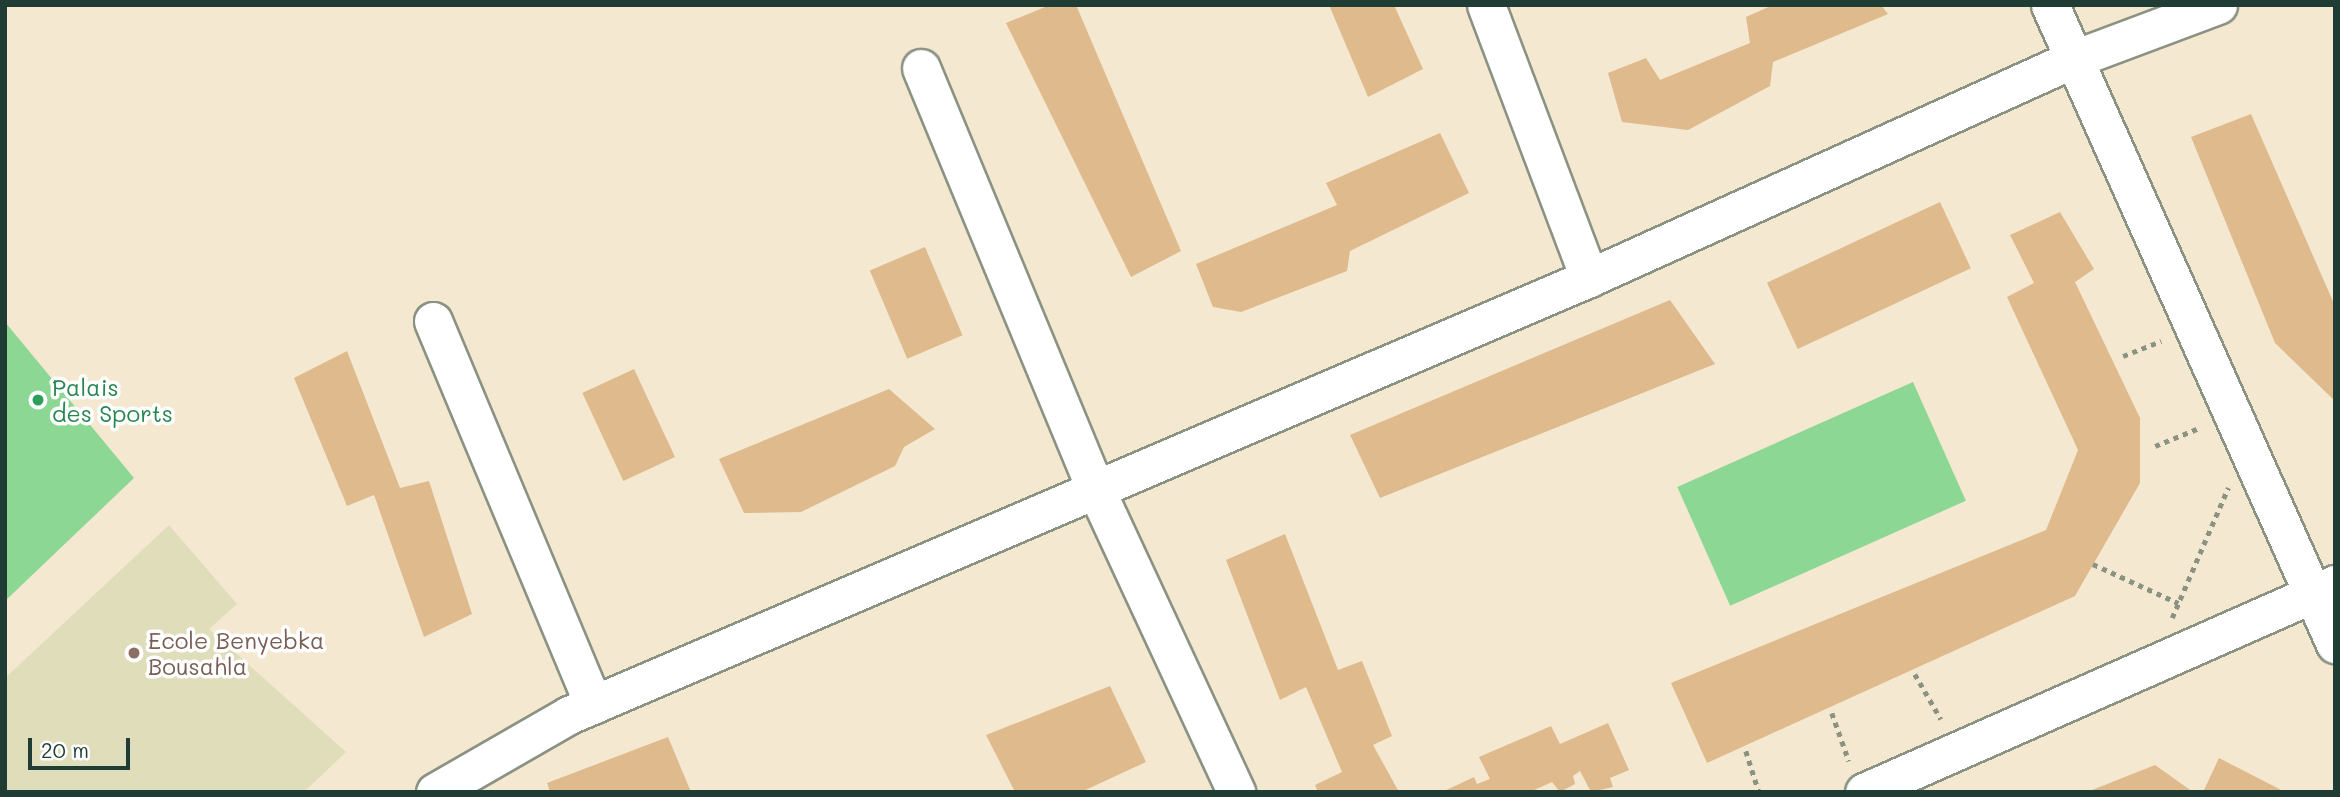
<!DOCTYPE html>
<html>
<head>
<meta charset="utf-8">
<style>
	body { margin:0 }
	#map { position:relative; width:2340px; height:797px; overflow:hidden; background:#f4e8d1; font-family:Mali,sans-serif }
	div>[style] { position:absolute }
	.built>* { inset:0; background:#e0ddbb }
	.green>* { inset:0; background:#8cd794; transform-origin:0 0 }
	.building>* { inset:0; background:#dfba8d; transform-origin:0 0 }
	.path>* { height:4.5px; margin-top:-2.25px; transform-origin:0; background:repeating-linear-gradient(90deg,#8a9282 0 5px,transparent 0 10px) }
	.roads { filter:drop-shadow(2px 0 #8a9282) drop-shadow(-2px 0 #8a9282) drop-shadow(0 2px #8a9282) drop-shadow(0 -2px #8a9282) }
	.street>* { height:37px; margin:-18.5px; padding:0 18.5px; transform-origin:18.5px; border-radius:18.5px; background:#fff }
	.dots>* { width:19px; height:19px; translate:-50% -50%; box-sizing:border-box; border:4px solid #fff; border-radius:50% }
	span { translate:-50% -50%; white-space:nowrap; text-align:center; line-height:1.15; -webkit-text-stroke:7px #fff; paint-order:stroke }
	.leisure-label { font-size:23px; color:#27864d }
	.left { translate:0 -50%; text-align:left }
	.education-label { font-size:23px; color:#785e54 }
	.frame { position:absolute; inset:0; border:7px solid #1f3d34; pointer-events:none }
	.scale { position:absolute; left:28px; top:738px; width:102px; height:32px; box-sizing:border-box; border:4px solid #1f3d34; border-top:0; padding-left:9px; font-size:21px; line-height:24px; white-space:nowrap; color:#1f3d34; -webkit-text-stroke:5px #fff; paint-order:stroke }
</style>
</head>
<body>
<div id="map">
	<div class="built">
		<i style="clip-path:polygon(169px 525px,237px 604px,209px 629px,346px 752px,304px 792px,5px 792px,5px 678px)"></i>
	</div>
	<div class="green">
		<i style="clip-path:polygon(5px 322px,134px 478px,5px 601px)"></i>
		<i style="left:1913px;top:382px;width:130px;height:258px;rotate:66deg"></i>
	</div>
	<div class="building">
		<i style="clip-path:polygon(1050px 5px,1076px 5px,1181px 251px,1131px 277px,1006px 23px)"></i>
		<i style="clip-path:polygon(1329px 5px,1394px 5px,1423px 69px,1368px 97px)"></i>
		<i style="clip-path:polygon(1773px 5px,1881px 5px,1888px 14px,1773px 62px,1770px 86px,1688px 130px,1622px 122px,1608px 73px,1646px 58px,1660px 80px,1750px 43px,1746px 17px)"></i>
		<i style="clip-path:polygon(2251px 114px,2335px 306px,2335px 401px,2275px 343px,2191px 137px)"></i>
		<i style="clip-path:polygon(1440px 133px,1469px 193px,1350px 251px,1347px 271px,1241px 312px,1213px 307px,1196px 264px,1337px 205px,1326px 183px)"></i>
		<i style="left:1940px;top:202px;width:73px;height:191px;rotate:65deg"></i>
		<i style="clip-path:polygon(2060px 212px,2094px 269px,2075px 282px,2140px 418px,2140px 483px,2075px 596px,1707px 763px,1671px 683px,2046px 530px,2078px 450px,2007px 297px,2034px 283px,2010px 235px)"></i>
		<i style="left:925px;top:247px;width:96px;height:60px;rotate:67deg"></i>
		<i style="clip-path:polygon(1670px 300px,1715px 364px,1380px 498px,1350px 435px)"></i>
		<i style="clip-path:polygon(347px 351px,400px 488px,429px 481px,472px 614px,424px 637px,374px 495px,347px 506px,294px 378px)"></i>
		<i style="left:634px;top:369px;width:97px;height:57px;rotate:65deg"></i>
		<i style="clip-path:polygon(889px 389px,935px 429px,904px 447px,895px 466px,801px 512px,744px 513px,719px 459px)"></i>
		<i style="clip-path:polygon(1285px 534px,1338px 670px,1362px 661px,1392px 736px,1373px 745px,1399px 792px,1318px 792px,1315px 785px,1342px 772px,1306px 687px,1280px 700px,1226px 560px)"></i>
		<i style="clip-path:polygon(1110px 686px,1146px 762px,1081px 792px,1015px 792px,986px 735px)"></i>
		<i style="clip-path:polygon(1608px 723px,1629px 770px,1610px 778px,1613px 787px,1591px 792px,1580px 771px,1573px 776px,1575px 784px,1560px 792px,1552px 782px,1530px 792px,1442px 792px,1474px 777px,1477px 784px,1490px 779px,1479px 757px,1551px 726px,1560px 744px)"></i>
		<i style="clip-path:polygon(668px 737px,691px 792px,550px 792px,547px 783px)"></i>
		<i style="clip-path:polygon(2219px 758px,2285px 792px,2203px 792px)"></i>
		<i style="clip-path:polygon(2155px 765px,2193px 792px,2087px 792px)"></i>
	</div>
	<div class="path">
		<i style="left:2123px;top:356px;width:41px;rotate:-21.5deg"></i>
		<i style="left:2155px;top:446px;width:48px;rotate:-22.2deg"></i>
		<i style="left:2093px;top:564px;width:94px;rotate:24.6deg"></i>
		<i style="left:2172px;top:618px;width:142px;rotate:-66.7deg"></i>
		<i style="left:1915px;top:674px;width:52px;rotate:60deg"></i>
		<i style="left:1832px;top:713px;width:51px;rotate:70.5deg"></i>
		<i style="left:1746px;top:751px;width:43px;rotate:72.4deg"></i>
	</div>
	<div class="roads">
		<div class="street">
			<i style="left:1486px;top:5px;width:292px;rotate:69.3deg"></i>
			<i style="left:2050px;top:5px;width:700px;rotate:65.96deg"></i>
			<i style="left:921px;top:68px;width:459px;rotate:67.5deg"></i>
			<i style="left:1097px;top:492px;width:331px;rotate:65.1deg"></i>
			<i style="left:433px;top:321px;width:416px;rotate:67.3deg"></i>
			<i style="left:435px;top:792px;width:155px;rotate:-29.9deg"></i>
			<i style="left:569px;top:715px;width:1110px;rotate:-23.19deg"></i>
			<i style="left:1589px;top:278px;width:529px;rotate:-24.34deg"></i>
			<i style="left:2071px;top:60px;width:157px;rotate:-20.5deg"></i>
			<i style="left:1864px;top:792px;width:515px;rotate:-23.83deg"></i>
		</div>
	</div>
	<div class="dots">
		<i style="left:38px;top:400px;background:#2e9e5b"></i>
		<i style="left:134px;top:653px;background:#8d6e63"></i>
	</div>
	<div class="leisure-label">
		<span class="left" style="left:52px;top:400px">Palais<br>des Sports</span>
	</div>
	<div class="education-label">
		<span class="left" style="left:148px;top:653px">Ecole Benyebka<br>Bousahla</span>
	</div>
	<div class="frame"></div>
	<div class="scale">20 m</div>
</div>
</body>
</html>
